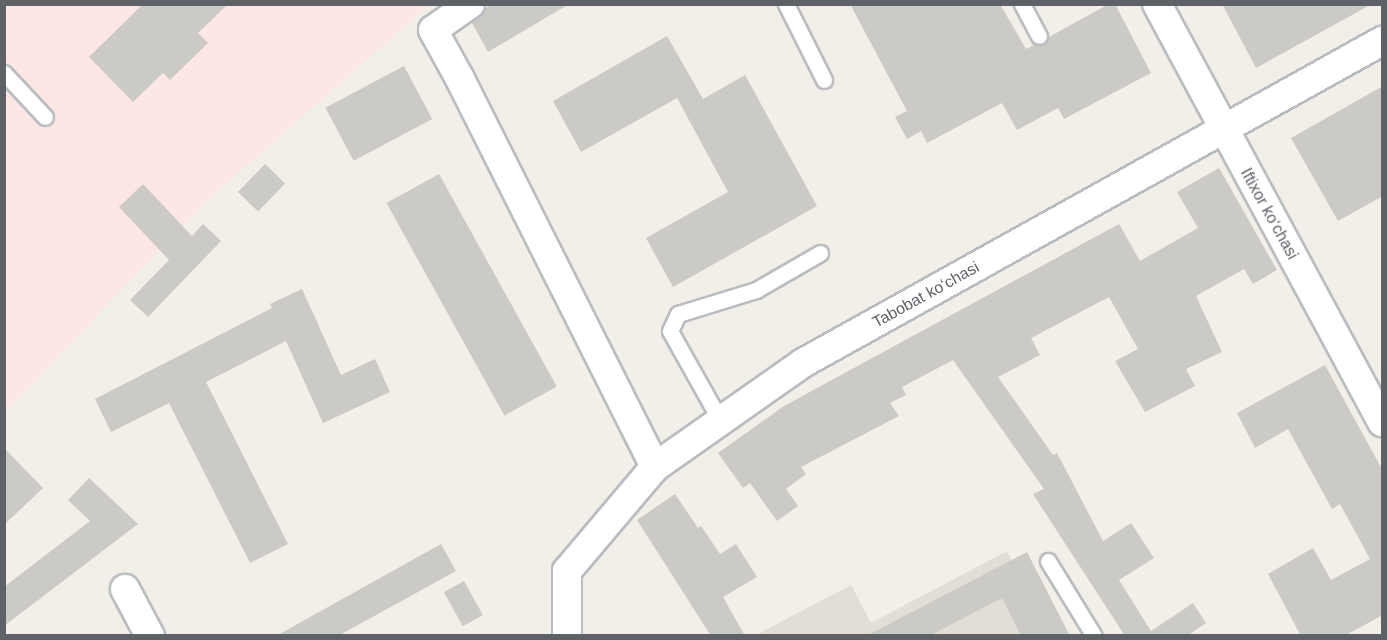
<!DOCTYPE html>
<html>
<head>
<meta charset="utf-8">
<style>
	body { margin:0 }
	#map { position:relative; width:1387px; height:640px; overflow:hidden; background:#f1efe7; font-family:Arial,sans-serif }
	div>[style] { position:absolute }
	.education>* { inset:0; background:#e1ded5 }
	.medical>* { inset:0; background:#fce7e4 }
	.building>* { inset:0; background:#cccac4; transform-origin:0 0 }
	.roads { filter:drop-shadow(2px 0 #b9bcc0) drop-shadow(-2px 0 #b9bcc0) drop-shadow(0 2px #b9bcc0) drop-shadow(0 -2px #b9bcc0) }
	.service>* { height:15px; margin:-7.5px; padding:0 7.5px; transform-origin:7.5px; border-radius:7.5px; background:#fff }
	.minor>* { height:28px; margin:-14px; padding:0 14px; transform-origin:14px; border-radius:14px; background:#fff }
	span { translate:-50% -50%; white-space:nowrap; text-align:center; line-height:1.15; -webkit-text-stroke:4.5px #fff; paint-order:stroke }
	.street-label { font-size:16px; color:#5e6267 }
	.frame { position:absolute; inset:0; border:6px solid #5e6267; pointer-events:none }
</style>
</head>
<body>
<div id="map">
	<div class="education">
		<i style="clip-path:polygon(1007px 551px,1047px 635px,754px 636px,851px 585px,871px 623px)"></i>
	</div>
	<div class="medical">
		<i style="clip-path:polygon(5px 5px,429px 5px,204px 203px,5px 412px)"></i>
	</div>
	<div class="building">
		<i style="clip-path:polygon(143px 4px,228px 4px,198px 33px,208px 43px,170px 80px,163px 73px,133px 102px,89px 57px)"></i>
		<i style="clip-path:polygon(490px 4px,569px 4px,488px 52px,472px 23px)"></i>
		<i style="clip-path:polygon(850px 4px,1000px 4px,1026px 49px,1034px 45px,1043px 45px,1049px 37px,1109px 4px,1115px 4px,1151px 73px,1064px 119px,1058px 108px,1017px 130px,1002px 103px,927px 143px,921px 131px,907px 139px,895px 117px,907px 111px)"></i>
		<i style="clip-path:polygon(1222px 4px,1372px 4px,1256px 68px)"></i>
		<i style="clip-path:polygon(667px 36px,703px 99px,745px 75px,817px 206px,673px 287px,646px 238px,728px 192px,677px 98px,581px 152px,553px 101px)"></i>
		<i style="left:404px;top:66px;width:60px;height:89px;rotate:62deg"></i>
		<i style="clip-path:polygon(1383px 86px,1383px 196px,1338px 221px,1291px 138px)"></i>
		<i style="left:265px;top:164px;width:28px;height:39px;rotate:44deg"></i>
		<i style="clip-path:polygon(1219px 168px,1277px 270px,1253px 284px,1244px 269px,1196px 296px,1222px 352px,1186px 369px,1195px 386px,1145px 412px,1115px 361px,1138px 349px,1109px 297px,1031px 338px,1040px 355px,998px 377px,1053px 455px,1057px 453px,1103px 541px,1131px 523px,1154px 558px,1119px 580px,1151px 631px,1193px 603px,1206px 623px,1187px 636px,1125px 636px,1033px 494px,1044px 489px,953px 360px,902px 387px,906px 395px,890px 403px,899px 416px,801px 467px,806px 474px,786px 489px,798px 506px,777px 521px,750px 483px,743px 488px,718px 453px,784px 406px,1119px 224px,1140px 261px,1198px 228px,1177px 192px)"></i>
		<i style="left:439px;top:174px;width:243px;height:60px;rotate:61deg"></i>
		<i style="clip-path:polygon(143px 184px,192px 236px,203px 224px,221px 241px,148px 317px,130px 300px,169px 260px,119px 207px)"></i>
		<i style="clip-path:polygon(302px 289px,341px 375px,375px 359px,390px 392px,323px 423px,286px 341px,206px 382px,288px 544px,250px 563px,169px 403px,111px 432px,95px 399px,272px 308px,270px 304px)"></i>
		<i style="clip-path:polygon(1325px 365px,1383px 471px,1383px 615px,1344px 636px,1301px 636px,1268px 574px,1313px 548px,1331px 580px,1370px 559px,1340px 504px,1332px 509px,1288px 429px,1255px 448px,1237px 413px)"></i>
		<i style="clip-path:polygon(4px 448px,43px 488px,4px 525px)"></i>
		<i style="clip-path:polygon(89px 478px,138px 524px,4px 626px,4px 587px,90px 521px,68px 500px)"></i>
		<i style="clip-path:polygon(675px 494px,698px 528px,701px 526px,720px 554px,736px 544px,757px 577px,723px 597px,745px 636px,711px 636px,637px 520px)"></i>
		<i style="clip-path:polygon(441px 544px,456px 571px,338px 636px,276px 636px)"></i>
		<i style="clip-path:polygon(1027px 552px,1070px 636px,1021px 636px,1002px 598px,929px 636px,866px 636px)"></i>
		<i style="left:464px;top:581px;width:39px;height:23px;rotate:61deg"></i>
	</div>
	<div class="roads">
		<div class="service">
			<i style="left:786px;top:4px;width:85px;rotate:63.4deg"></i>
			<i style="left:1022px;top:4px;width:36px;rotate:62deg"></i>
			<i style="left:4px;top:73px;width:60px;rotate:47deg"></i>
			<i style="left:720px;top:420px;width:102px;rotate:-119.3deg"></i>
			<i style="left:670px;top:331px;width:19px;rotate:-65deg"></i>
			<i style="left:678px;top:314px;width:82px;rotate:-17.1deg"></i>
			<i style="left:756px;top:290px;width:74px;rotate:-30deg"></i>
			<i style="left:1048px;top:561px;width:88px;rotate:58.5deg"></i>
		</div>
		<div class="minor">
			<i style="left:470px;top:4px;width:45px;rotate:144.9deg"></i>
			<i style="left:433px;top:30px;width:56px;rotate:61.1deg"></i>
			<i style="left:460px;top:79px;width:434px;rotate:63.3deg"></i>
			<i style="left:1157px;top:4px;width:475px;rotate:61.7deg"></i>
			<i style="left:125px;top:589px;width:53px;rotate:62deg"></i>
			<i style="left:567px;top:636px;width:65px;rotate:-90deg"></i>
			<i style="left:567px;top:571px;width:136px;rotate:-49.8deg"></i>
			<i style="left:655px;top:467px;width:181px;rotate:-35.1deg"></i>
			<i style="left:803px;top:363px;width:663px;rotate:-29.08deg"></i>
		</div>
	</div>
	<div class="street-label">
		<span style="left:1269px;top:214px;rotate:61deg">Iftixor koʻchasi</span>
		<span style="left:926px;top:295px;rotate:-29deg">Tabobat koʻchasi</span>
	</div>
	<div class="frame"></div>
</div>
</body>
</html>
